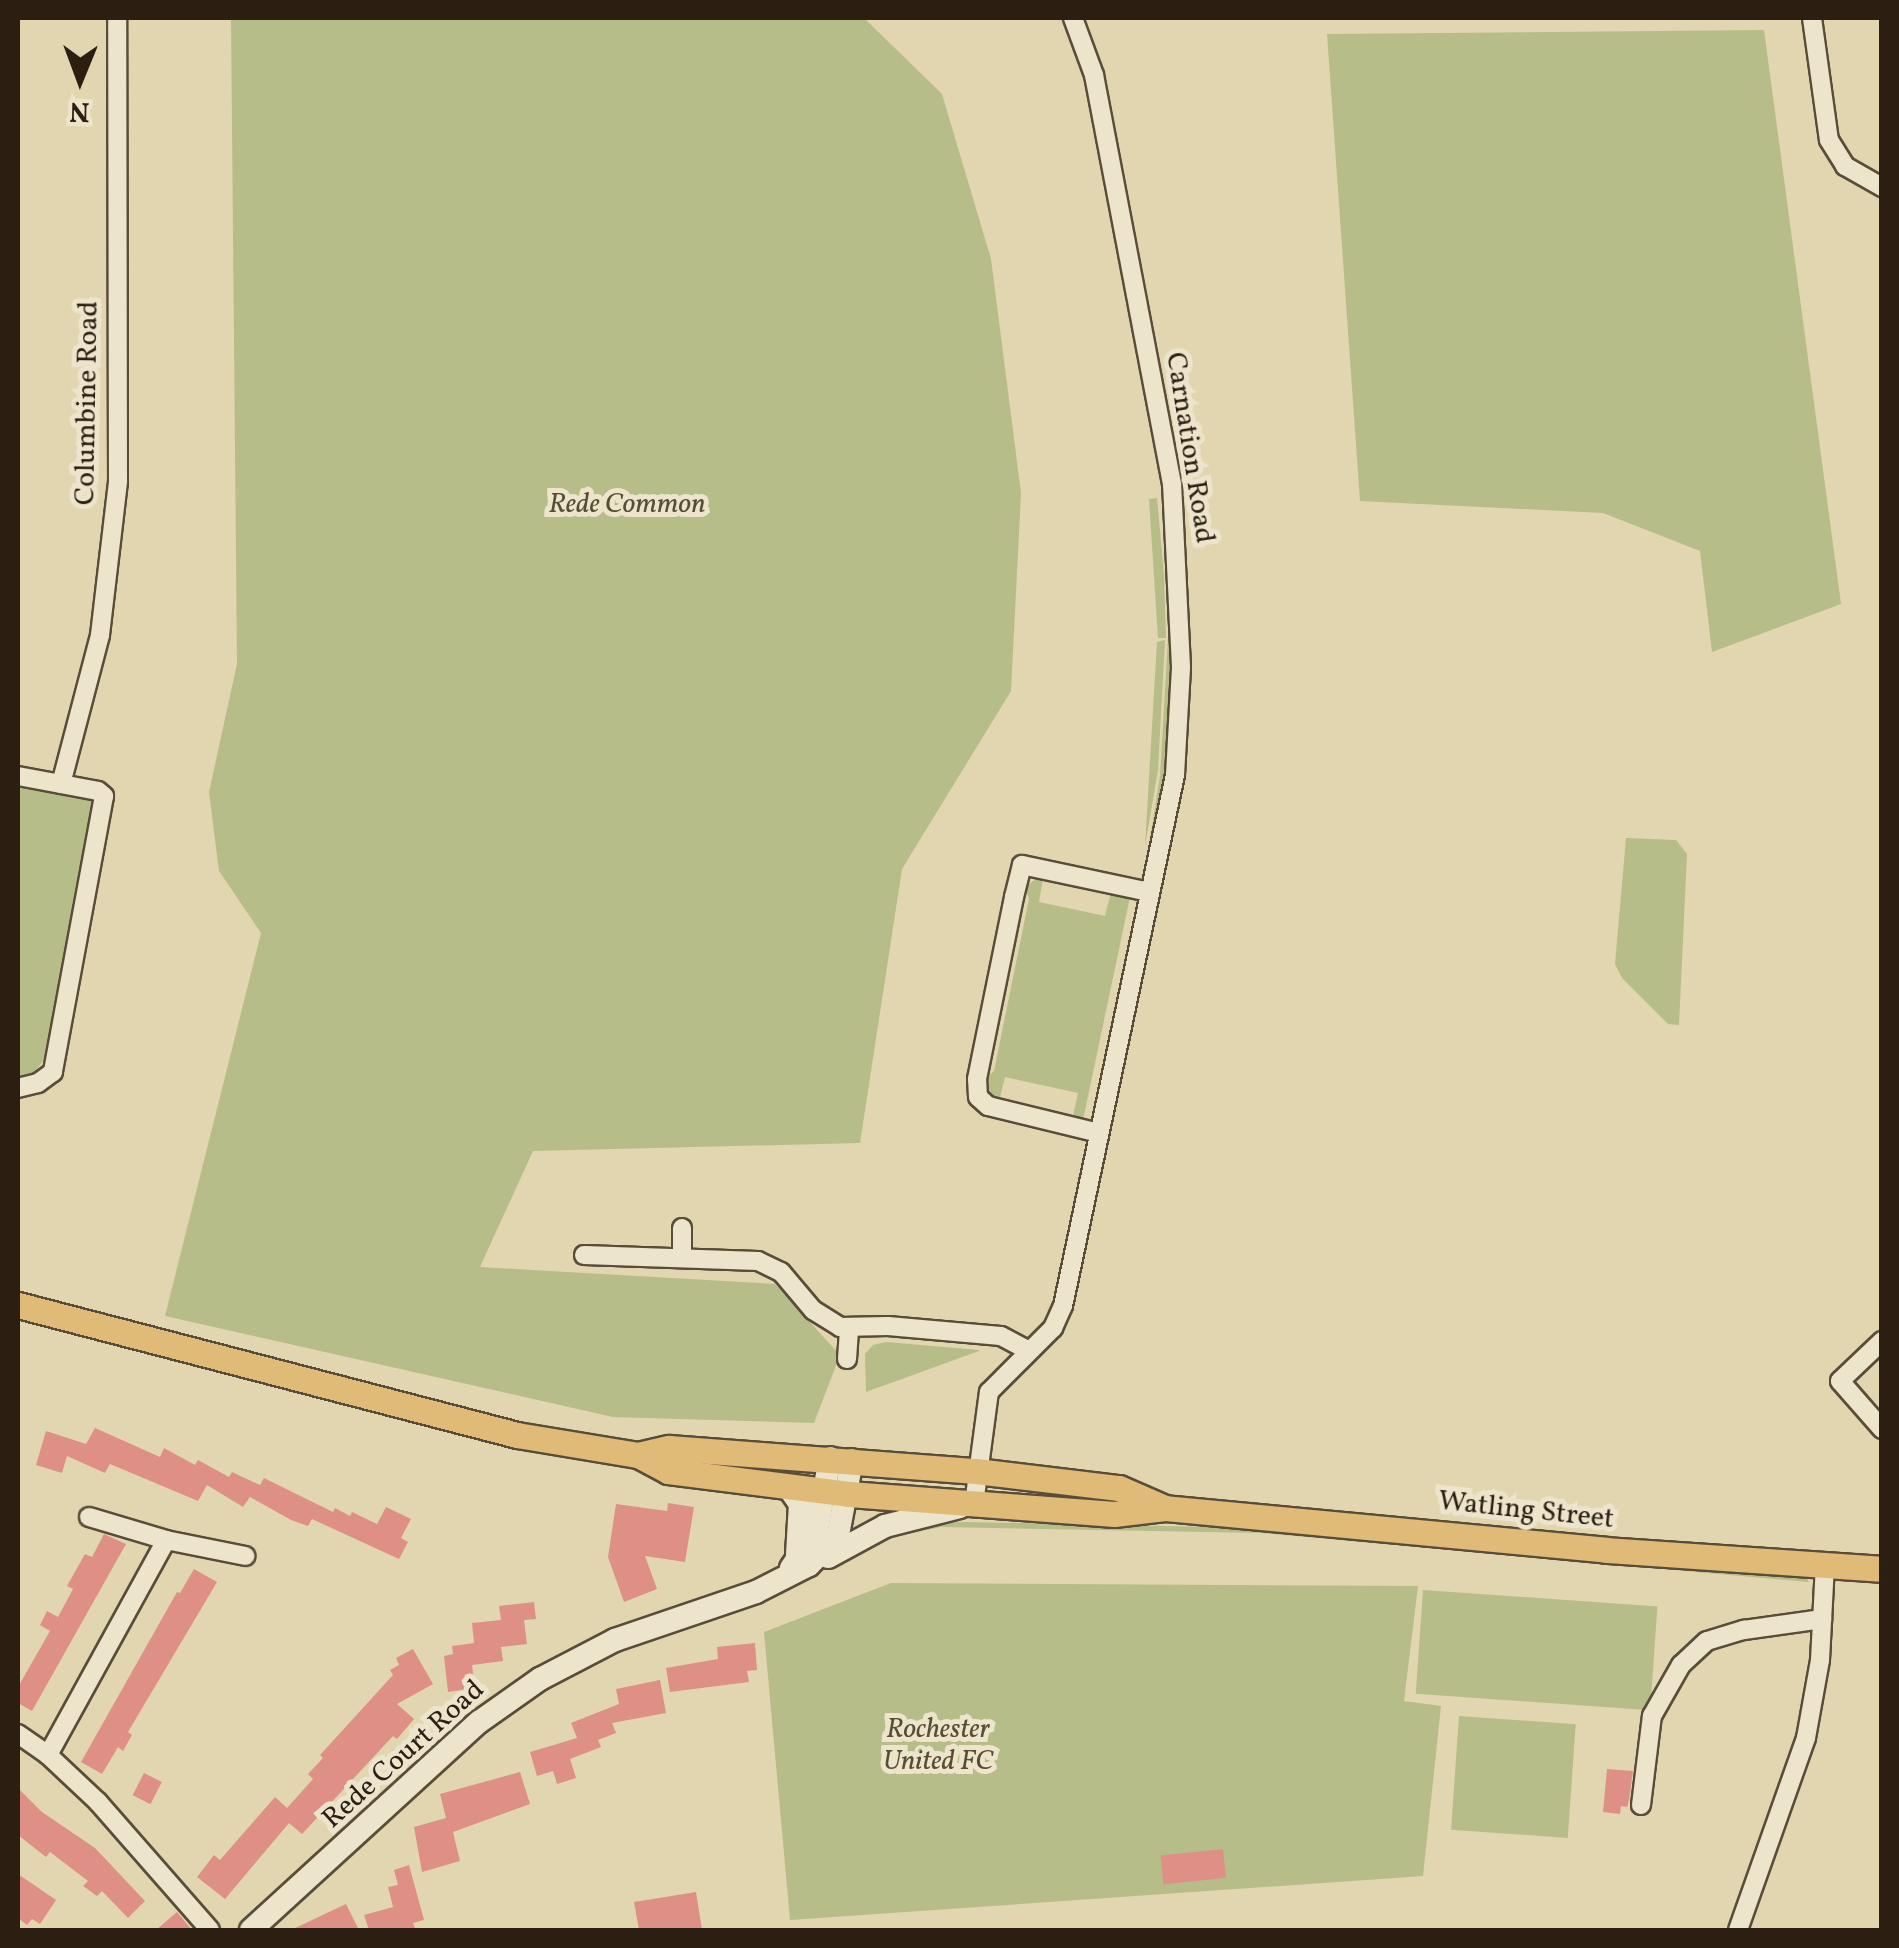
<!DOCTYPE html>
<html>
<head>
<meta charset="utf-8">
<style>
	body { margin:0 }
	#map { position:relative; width:1899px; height:1948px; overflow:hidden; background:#e1d6af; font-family:Vollkorn,serif }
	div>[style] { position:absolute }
	.green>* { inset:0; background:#b6bd88; transform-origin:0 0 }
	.building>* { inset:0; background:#de9087; transform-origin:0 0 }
	.roads { filter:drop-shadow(2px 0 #594d39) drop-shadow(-2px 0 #594d39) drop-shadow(0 2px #594d39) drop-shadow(0 -2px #594d39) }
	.street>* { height:18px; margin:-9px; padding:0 9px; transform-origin:9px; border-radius:9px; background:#ece4cb }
	.secondary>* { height:22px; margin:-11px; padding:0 11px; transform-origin:11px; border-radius:11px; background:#ece4cb }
	.primary>* { height:25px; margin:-12.5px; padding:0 12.5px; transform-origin:12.5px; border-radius:12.5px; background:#e0bb78 }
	span { translate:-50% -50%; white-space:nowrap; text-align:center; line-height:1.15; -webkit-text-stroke:10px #ece4cb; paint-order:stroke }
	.street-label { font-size:28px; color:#2c1f12 }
	.park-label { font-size:28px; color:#554e35; font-style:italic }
	.frame { position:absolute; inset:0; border:20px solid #2c1f12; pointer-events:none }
	.north { position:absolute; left:30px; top:30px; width:100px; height:100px; -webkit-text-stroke:8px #ece4cb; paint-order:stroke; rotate:181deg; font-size:28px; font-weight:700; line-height:40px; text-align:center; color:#2c1f12 }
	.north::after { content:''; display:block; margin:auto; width:35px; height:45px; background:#2c1f12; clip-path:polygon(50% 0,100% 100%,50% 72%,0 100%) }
</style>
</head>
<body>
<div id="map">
	<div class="green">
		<i style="clip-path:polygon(231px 18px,864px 18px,942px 94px,991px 259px,1021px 493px,1011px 691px,902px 869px,860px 1143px,533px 1151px,480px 1267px,775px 1284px,840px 1355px,814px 1423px,613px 1417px,165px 1316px,261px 933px,219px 871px,209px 792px,237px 664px)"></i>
		<i style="clip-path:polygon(1764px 30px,1841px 604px,1712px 652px,1700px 551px,1603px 513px,1360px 501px,1327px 34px)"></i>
		<i style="clip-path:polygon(1157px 498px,1164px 575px,1166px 638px,1158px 638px,1149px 499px)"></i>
		<i style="clip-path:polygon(1168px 639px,1173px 639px,1167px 757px,1145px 870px,1160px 776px)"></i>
		<i style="clip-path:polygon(1165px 640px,1158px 770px,1145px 846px,1157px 642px)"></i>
		<i style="clip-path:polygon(21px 782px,91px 795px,97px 801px,53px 1048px,32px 1075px,18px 1078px,18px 786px)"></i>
		<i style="clip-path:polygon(1626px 838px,1676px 840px,1687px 854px,1679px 1025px,1668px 1024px,1622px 978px,1615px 964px)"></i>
		<i style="clip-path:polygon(1044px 873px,1039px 902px,1105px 916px,1112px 888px,1130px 897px,1083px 1120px,1076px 1122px,1072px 1121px,1078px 1093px,1005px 1077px,998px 1105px,989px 1097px,985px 1079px,994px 1071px,1029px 899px,1025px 887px)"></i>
		<i style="clip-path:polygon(886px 1342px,979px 1350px,979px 1351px,866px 1392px,865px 1354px,873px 1345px)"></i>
		<i style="clip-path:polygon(965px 1522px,1262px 1528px,1805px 1576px,1809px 1582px,1262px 1533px,941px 1527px,897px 1536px,849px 1558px,879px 1539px,933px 1523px)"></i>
		<i style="clip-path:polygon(891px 1583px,1418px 1586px,1404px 1701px,1441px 1706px,1423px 1876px,790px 1920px,764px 1632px)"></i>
		<i style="left:1423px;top:1590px;width:235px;height:104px;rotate:4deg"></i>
		<i style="left:1459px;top:1716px;width:117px;height:114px;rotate:4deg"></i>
	</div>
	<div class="building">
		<i style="clip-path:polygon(95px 1428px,160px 1457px,164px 1448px,195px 1465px,198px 1460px,229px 1477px,232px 1472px,260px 1485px,264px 1478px,333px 1512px,335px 1508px,350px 1516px,352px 1512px,377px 1524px,386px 1507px,411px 1519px,401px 1538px,408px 1542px,399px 1559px,312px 1519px,308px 1526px,291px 1520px,250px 1497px,243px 1507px,207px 1485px,198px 1501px,110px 1464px,105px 1473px,67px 1456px,62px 1473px,36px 1465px,46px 1431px,86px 1444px)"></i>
		<i style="clip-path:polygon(668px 1503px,694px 1507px,685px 1562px,645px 1556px,657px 1589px,624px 1602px,608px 1557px,616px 1504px,667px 1511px)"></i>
		<i style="clip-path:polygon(104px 1534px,126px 1544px,32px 1711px,18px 1703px,18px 1687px,50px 1631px,40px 1625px,47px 1611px,58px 1617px,73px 1589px,67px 1586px,85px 1554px,92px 1557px)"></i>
		<i style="clip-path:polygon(194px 1569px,217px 1582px,128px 1732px,132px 1735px,123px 1751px,118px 1747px,102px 1774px,81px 1762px,177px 1592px,180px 1593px)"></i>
		<i style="clip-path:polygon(534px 1602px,536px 1619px,524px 1620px,527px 1644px,501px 1647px,503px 1661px,472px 1665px,475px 1688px,448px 1692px,444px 1656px,453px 1654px,452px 1646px,474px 1643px,472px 1623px,501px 1620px,499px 1606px)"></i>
		<i style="clip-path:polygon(755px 1643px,757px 1670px,747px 1671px,749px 1682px,670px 1692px,666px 1668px,718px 1659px,717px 1647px)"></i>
		<i style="clip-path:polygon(413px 1649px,433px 1684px,397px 1704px,414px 1719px,397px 1739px,393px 1736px,302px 1834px,289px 1823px,225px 1899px,197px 1877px,214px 1855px,220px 1860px,275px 1797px,287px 1808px,313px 1779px,308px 1774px,323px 1758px,320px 1755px,393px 1675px,390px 1670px,399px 1665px,396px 1658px)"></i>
		<i style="clip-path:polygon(660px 1680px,666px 1713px,612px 1723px,616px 1733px,598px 1740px,601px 1747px,570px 1759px,576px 1778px,557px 1784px,553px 1771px,537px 1776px,530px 1752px,577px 1738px,571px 1723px,619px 1704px,616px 1689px)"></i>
		<i style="clip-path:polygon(1607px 1769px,1633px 1771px,1629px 1800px,1627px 1807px,1621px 1806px,1620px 1814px,1603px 1812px)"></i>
		<i style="clip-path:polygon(520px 1772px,530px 1804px,453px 1832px,460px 1861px,422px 1872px,414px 1827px,446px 1818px,440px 1794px)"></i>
		<i style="left:144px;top:1773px;width:20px;height:25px;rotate:27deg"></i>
		<i style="clip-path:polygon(18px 1788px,42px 1812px,95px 1848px,145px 1901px,128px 1918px,102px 1891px,97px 1896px,83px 1886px,88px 1881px,50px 1852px,46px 1857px,18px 1835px)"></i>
		<i style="left:1223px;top:1849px;width:29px;height:63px;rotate:84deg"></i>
		<i style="clip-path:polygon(409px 1865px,424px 1920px,413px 1923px,416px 1930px,369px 1930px,364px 1915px,393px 1907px,388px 1887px,398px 1885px,394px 1870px)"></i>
		<i style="clip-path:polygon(18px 1874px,56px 1900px,40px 1924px,32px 1919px,27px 1925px,18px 1918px)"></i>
		<i style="clip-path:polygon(696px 1892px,702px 1930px,639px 1930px,634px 1902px)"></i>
		<i style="clip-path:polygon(346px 1904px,359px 1930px,291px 1930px)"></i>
		<i style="clip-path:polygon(177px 1912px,192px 1930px,156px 1930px)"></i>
	</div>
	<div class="roads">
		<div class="street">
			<i style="left:1812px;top:18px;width:123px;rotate:82.1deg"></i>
			<i style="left:1829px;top:140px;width:31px;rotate:58deg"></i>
			<i style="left:1845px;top:166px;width:43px;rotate:29.6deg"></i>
			<i style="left:18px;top:776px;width:81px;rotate:10.6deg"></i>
			<i style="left:98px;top:791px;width:8px;rotate:40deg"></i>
			<i style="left:104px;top:796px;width:281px;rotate:100.5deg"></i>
			<i style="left:53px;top:1072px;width:19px;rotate:144deg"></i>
			<i style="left:38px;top:1083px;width:21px;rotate:166deg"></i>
			<i style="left:61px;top:784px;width:154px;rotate:-75.3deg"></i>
			<i style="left:100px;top:635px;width:155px;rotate:-83.3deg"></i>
			<i style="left:118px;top:481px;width:463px;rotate:-90.1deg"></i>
			<i style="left:1099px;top:1133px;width:114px;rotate:-166.3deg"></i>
			<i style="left:988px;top:1106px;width:13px;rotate:-138deg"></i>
			<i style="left:978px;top:1097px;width:18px;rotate:-93deg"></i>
			<i style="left:977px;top:1079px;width:186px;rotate:-78.5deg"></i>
			<i style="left:1014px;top:897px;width:33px;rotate:-76deg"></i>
			<i style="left:1022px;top:865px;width:130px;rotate:12deg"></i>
			<i style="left:584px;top:1255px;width:174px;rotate:2deg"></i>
			<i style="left:758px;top:1261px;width:25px;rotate:26deg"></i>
			<i style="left:781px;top:1272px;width:50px;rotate:49.9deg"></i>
			<i style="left:813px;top:1310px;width:32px;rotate:32deg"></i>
			<i style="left:840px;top:1327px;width:48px;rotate:-1.2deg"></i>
			<i style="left:888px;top:1326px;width:113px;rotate:5.1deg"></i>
			<i style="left:1001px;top:1336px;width:32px;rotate:28deg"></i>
			<i style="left:682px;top:1258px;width:30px;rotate:-90deg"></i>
			<i style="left:1882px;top:1341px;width:58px;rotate:136.4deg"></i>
			<i style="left:1840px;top:1381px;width:64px;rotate:48.8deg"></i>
			<i style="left:847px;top:1359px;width:30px;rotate:-86deg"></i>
			<i style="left:974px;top:1504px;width:113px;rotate:-82.4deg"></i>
			<i style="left:989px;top:1392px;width:91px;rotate:-45deg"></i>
			<i style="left:1053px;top:1328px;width:24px;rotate:-66deg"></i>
			<i style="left:1063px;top:1306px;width:543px;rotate:-78.09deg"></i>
			<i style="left:1175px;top:775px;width:108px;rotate:-86.8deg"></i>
			<i style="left:1181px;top:667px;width:183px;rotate:-92.8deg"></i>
			<i style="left:1172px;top:484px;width:416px;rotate:-100.8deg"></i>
			<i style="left:1094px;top:75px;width:61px;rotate:-110.2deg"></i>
			<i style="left:89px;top:1517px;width:80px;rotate:16.6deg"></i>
			<i style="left:18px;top:1734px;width:37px;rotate:35deg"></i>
			<i style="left:48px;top:1755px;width:69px;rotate:43.2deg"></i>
			<i style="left:98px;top:1802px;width:170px;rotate:48.8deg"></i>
			<i style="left:48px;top:1755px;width:245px;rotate:-61.2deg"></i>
			<i style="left:166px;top:1540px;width:81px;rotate:11.4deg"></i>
			<i style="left:1641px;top:1805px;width:90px;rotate:-83deg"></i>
			<i style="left:1652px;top:1716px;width:59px;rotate:-60.4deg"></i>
			<i style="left:1681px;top:1665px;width:35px;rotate:-43deg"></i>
			<i style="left:1707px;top:1641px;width:39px;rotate:-17deg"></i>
			<i style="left:1744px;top:1630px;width:79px;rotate:-8deg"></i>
			<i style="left:1738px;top:1930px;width:204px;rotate:-70.5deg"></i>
			<i style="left:1806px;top:1738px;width:79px;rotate:-79.8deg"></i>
			<i style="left:1820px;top:1660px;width:95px;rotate:-87deg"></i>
		</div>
		<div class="secondary">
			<i style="left:788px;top:1487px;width:21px;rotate:55deg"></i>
			<i style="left:800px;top:1504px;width:50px;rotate:93.4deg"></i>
			<i style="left:828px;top:1557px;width:65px;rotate:-28.5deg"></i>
			<i style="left:885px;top:1526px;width:77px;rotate:-14.2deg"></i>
			<i style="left:791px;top:1568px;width:46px;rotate:-55.6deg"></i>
			<i style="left:817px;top:1530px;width:73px;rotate:-79.8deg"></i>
			<i style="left:251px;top:1930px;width:309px;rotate:-42.4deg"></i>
			<i style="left:479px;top:1722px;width:75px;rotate:-35.2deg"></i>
			<i style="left:540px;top:1679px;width:85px;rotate:-27.5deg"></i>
			<i style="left:615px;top:1640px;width:149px;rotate:-18.8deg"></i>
			<i style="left:756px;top:1592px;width:59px;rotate:-27deg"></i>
			<i style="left:809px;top:1565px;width:42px;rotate:-46deg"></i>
			<i style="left:838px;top:1535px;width:76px;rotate:-79.4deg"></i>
		</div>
		<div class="primary">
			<i style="left:18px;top:1305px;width:516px;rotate:14.6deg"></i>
			<i style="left:517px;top:1435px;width:123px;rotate:9.4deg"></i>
			<i style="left:638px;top:1455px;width:32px;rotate:-13deg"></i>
			<i style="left:669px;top:1448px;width:308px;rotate:4.3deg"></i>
			<i style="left:976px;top:1471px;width:144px;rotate:6.8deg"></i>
			<i style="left:1119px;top:1488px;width:50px;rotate:23.5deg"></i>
			<i style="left:638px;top:1455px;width:34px;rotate:28deg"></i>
			<i style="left:668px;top:1471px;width:182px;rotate:7.2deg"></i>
			<i style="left:849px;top:1494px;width:266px;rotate:4.3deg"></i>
			<i style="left:1114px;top:1514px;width:51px;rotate:-6.7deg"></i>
			<i style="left:1165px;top:1508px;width:443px;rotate:5.4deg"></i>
			<i style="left:1606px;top:1550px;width:277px;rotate:3.9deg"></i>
		</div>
	</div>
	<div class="street-label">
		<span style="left:88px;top:403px;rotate:-89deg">Columbine Road</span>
		<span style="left:1189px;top:448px;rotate:81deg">Carnation Road</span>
		<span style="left:1526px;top:1511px;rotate:6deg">Watling Street</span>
		<span style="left:404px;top:1755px;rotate:-42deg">Rede Court Road</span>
	</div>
	<div class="park-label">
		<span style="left:627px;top:505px">Rede Common</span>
		<span style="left:938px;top:1746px">Rochester<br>United FC</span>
	</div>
	<div class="frame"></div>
	<div class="north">N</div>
</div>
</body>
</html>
